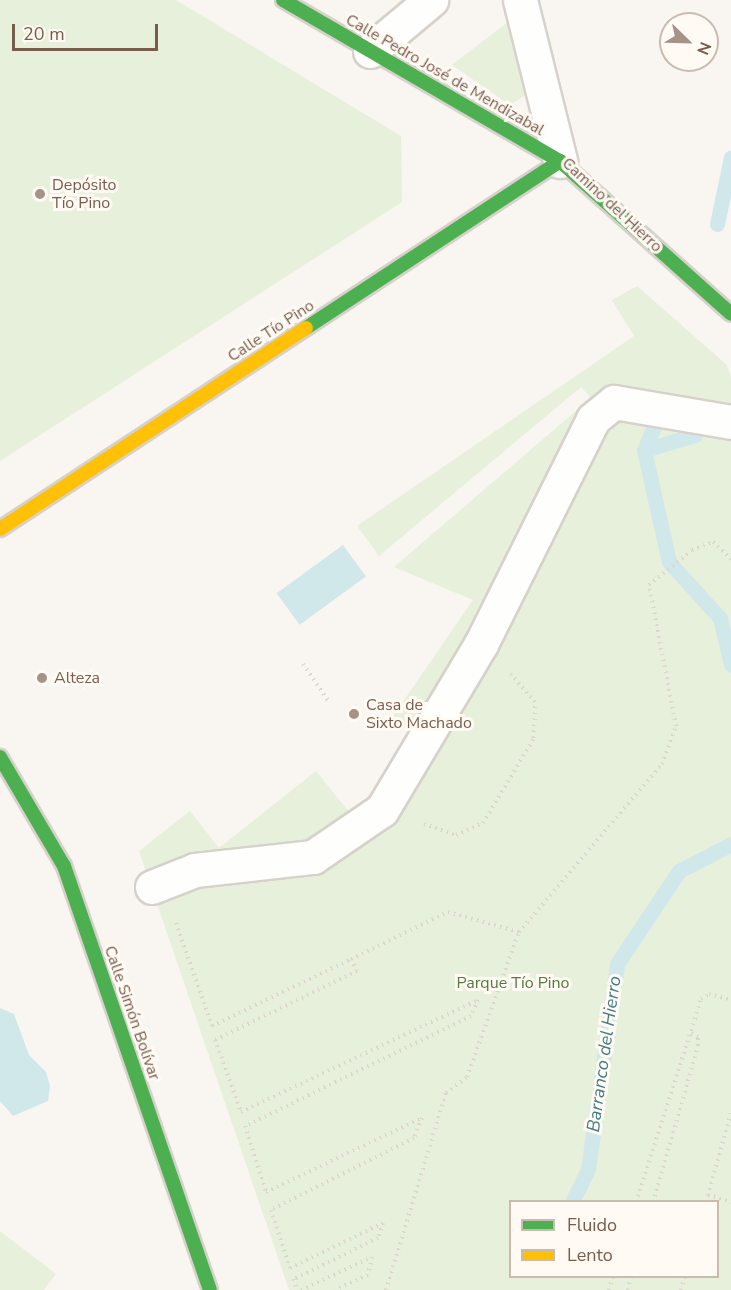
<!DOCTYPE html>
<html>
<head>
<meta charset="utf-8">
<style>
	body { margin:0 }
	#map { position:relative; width:731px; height:1290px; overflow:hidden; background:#f9f5f0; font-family:"Nunito Sans",sans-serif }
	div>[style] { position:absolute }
	.green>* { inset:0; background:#e7f0db }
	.water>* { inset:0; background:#d0e8ea; transform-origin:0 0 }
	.stream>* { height:15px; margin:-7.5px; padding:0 7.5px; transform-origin:7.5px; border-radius:7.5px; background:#d0e8ea }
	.path>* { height:4px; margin-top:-2px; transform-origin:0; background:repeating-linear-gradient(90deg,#dcd5d0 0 1.5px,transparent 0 6px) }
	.roads { filter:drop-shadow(2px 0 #d7d1cb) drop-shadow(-2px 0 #d7d1cb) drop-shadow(0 2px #d7d1cb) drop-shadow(0 -2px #d7d1cb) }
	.street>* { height:33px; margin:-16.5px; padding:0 16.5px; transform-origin:16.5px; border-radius:16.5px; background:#fefefd }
	.fast>* { height:14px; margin:-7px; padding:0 7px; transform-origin:7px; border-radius:7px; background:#4caf50 }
	.slow>* { height:14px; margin:-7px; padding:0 7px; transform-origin:7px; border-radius:7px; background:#ffc107 }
	.dots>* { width:16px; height:16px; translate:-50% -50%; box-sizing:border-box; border:3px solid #fffaf3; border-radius:50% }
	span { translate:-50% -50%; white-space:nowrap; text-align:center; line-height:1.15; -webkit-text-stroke:6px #fffaf3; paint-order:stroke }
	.street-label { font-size:16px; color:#7a5c4d }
	.poi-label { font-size:16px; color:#7a5c4d }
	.left { translate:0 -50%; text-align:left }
	.park-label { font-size:16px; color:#537a41 }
	.water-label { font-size:18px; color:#437c86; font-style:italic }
	.legend { position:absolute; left:509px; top:1200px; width:210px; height:78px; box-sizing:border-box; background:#fffaf3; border:2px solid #cabbb1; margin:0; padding:8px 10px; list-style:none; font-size:18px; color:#7a5c4d }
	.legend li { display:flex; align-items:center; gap:12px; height:30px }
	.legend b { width:30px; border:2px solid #cabbb1 }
	.north { position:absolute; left:659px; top:12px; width:60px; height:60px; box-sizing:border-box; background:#fffaf3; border:2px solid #cabbb1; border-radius:50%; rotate:113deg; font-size:16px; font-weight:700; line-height:24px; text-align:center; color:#7a5c4d }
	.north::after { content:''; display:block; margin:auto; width:21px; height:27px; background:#a69286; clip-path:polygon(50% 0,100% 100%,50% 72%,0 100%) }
	.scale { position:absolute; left:12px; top:24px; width:146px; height:27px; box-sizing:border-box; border:3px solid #7a5c4d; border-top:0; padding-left:8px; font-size:18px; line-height:21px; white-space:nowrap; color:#7a5c4d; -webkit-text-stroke:4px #fffaf3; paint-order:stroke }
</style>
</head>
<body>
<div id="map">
	<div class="green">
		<i style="clip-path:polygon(0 0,176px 0,401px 136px,402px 202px,0 461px)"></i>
		<i style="clip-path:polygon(509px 21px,530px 92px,510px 105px,452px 65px)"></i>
		<i style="clip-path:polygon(evenodd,637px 286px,727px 365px,731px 377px,731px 1290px,289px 1290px,139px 851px,190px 811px,219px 848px,316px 771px,350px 813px,374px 795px,411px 731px,391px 719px,473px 600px,394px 567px,591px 398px,581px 387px,379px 556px,357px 526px,634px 336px,612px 300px,637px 286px,510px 1202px,718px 1202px,718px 1276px,510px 1276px,510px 1202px)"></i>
		<i style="clip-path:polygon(0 1231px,56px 1274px,44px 1290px,0 1290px)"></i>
	</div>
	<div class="water">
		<i style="left:343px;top:545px;width:39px;height:82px;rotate:54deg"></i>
		<i style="clip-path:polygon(0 1008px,14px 1014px,29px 1055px,46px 1072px,50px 1086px,48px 1101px,13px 1116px,0 1101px)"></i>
	</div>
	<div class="stream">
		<i style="left:717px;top:224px;width:68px;rotate:-78.2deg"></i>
		<i style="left:644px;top:450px;width:115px;rotate:77.4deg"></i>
		<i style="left:669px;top:562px;width:76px;rotate:47.7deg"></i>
		<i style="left:720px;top:618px;width:48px;rotate:76.8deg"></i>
		<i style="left:644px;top:450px;width:53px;rotate:-16.4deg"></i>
		<i style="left:644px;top:450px;width:25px;rotate:-67deg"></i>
		<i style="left:572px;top:1202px;width:37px;rotate:-64deg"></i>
		<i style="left:588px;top:1169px;width:207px;rotate:-81.9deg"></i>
		<i style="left:617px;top:964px;width:112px;rotate:-56.3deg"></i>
		<i style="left:679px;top:871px;width:59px;rotate:-27.4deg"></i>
	</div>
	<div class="path">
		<i style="left:303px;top:664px;width:46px;rotate:55.6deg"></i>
		<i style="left:424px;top:824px;width:34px;rotate:19deg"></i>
		<i style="left:456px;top:835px;width:30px;rotate:-24deg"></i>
		<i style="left:483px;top:823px;width:99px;rotate:-59deg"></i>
		<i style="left:534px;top:738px;width:36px;rotate:-88deg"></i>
		<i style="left:535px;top:702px;width:37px;rotate:-131deg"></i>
		<i style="left:176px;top:923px;width:109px;rotate:70.7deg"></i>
		<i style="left:212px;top:1026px;width:154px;rotate:-25.7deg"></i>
		<i style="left:351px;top:959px;width:13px;rotate:63deg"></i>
		<i style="left:357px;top:971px;width:158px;rotate:154.1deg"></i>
		<i style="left:215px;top:1040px;width:77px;rotate:70.1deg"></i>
		<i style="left:241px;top:1112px;width:262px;rotate:-25.3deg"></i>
		<i style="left:478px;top:1000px;width:17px;rotate:114deg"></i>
		<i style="left:471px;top:1016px;width:251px;rotate:154deg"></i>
		<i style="left:245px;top:1126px;width:69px;rotate:72.3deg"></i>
		<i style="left:266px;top:1192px;width:173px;rotate:-25.4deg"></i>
		<i style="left:422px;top:1118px;width:22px;rotate:112deg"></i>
		<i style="left:414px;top:1138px;width:160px;rotate:153.3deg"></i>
		<i style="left:271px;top:1210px;width:61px;rotate:71.9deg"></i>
		<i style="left:290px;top:1268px;width:103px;rotate:-25.8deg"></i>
		<i style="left:383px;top:1223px;width:16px;rotate:108deg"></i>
		<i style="left:378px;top:1238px;width:93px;rotate:154deg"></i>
		<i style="left:294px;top:1279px;width:11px;rotate:75deg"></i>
		<i style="left:351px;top:959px;width:108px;rotate:-25.9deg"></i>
		<i style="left:448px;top:912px;width:74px;rotate:15.7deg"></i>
		<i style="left:519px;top:932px;width:221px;rotate:-49.6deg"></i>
		<i style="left:662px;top:764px;width:40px;rotate:-69.8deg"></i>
		<i style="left:676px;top:726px;width:144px;rotate:-100.8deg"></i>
		<i style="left:649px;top:585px;width:55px;rotate:-39.1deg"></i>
		<i style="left:692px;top:550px;width:22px;rotate:-21deg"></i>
		<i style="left:713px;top:542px;width:25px;rotate:43deg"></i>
		<i style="left:731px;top:1113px;width:85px;rotate:105.7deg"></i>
		<i style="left:708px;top:1195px;width:24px;rotate:17deg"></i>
		<i style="left:636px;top:1202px;width:213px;rotate:-72.2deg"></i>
		<i style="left:701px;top:999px;width:9px;rotate:-32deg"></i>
		<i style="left:709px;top:994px;width:23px;rotate:15deg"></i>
		<i style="left:653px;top:1202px;width:162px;rotate:-73.9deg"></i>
		<i style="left:698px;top:1046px;width:9px;rotate:-90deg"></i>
		<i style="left:698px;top:1037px;width:11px;rotate:-146deg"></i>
		<i style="left:706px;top:1202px;width:7px;rotate:-74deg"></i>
		<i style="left:301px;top:1290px;width:78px;rotate:-24.9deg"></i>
		<i style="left:372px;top:1257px;width:18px;rotate:103deg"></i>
		<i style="left:368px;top:1275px;width:36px;rotate:156deg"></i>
		<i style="left:386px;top:1290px;width:206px;rotate:-73.1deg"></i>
		<i style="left:446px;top:1093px;width:26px;rotate:-37deg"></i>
		<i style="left:467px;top:1077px;width:154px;rotate:-70.3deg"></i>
		<i style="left:609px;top:1290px;width:15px;rotate:-74deg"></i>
		<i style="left:628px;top:1290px;width:14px;rotate:-78deg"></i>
		<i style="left:681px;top:1290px;width:15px;rotate:-74deg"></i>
	</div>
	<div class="roads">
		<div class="street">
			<i style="left:520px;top:0;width:166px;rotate:76deg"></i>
			<i style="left:370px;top:51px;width:80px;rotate:-39.9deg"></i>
			<i style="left:152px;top:887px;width:46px;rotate:-21.6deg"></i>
			<i style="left:195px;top:870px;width:119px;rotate:-6.3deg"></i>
			<i style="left:313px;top:857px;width:83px;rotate:-34.3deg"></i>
			<i style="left:382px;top:810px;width:193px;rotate:-59.2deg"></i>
			<i style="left:481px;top:644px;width:251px;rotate:-63.5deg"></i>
			<i style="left:593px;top:419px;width:27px;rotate:-39deg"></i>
			<i style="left:614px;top:402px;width:119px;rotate:9.7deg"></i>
		</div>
		<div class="fast">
			<i style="left:283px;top:0;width:320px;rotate:30.2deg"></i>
			<i style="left:560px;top:161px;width:229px;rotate:41.8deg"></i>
			<i style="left:306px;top:328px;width:304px;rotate:-33.3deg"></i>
			<i style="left:0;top:757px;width:126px;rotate:59.6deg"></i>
			<i style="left:64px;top:866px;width:448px;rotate:71deg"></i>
		</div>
		<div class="slow">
			<i style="left:0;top:529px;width:366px;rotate:-33.3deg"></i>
		</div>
	</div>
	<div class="dots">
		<i style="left:40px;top:194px;background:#a69286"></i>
		<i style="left:42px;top:678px;background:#a69286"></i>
		<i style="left:354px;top:714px;background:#a69286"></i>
	</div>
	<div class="street-label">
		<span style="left:445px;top:75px;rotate:30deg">Calle Pedro José de Mendizabal</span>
		<span style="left:612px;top:205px;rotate:43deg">Camino del Hierro</span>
		<span style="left:271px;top:331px;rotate:-33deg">Calle Tío Pino</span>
		<span style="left:132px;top:1013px;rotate:71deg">Calle Simón Bolívar</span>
	</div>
	<div class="poi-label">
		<span class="left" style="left:52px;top:194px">Depósito<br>Tío Pino</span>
		<span class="left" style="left:54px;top:678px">Alteza</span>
		<span class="left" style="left:366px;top:714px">Casa de<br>Sixto Machado</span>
	</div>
	<div class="park-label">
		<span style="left:513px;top:983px">Parque Tío Pino</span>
	</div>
	<div class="water-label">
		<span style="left:604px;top:1054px;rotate:-82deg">Barranco del Hierro</span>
	</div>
	<ul class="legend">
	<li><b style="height:8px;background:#4caf50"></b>Fluido</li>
	<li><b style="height:8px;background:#ffc107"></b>Lento</li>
	</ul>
	<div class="north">N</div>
	<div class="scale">20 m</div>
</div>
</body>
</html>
